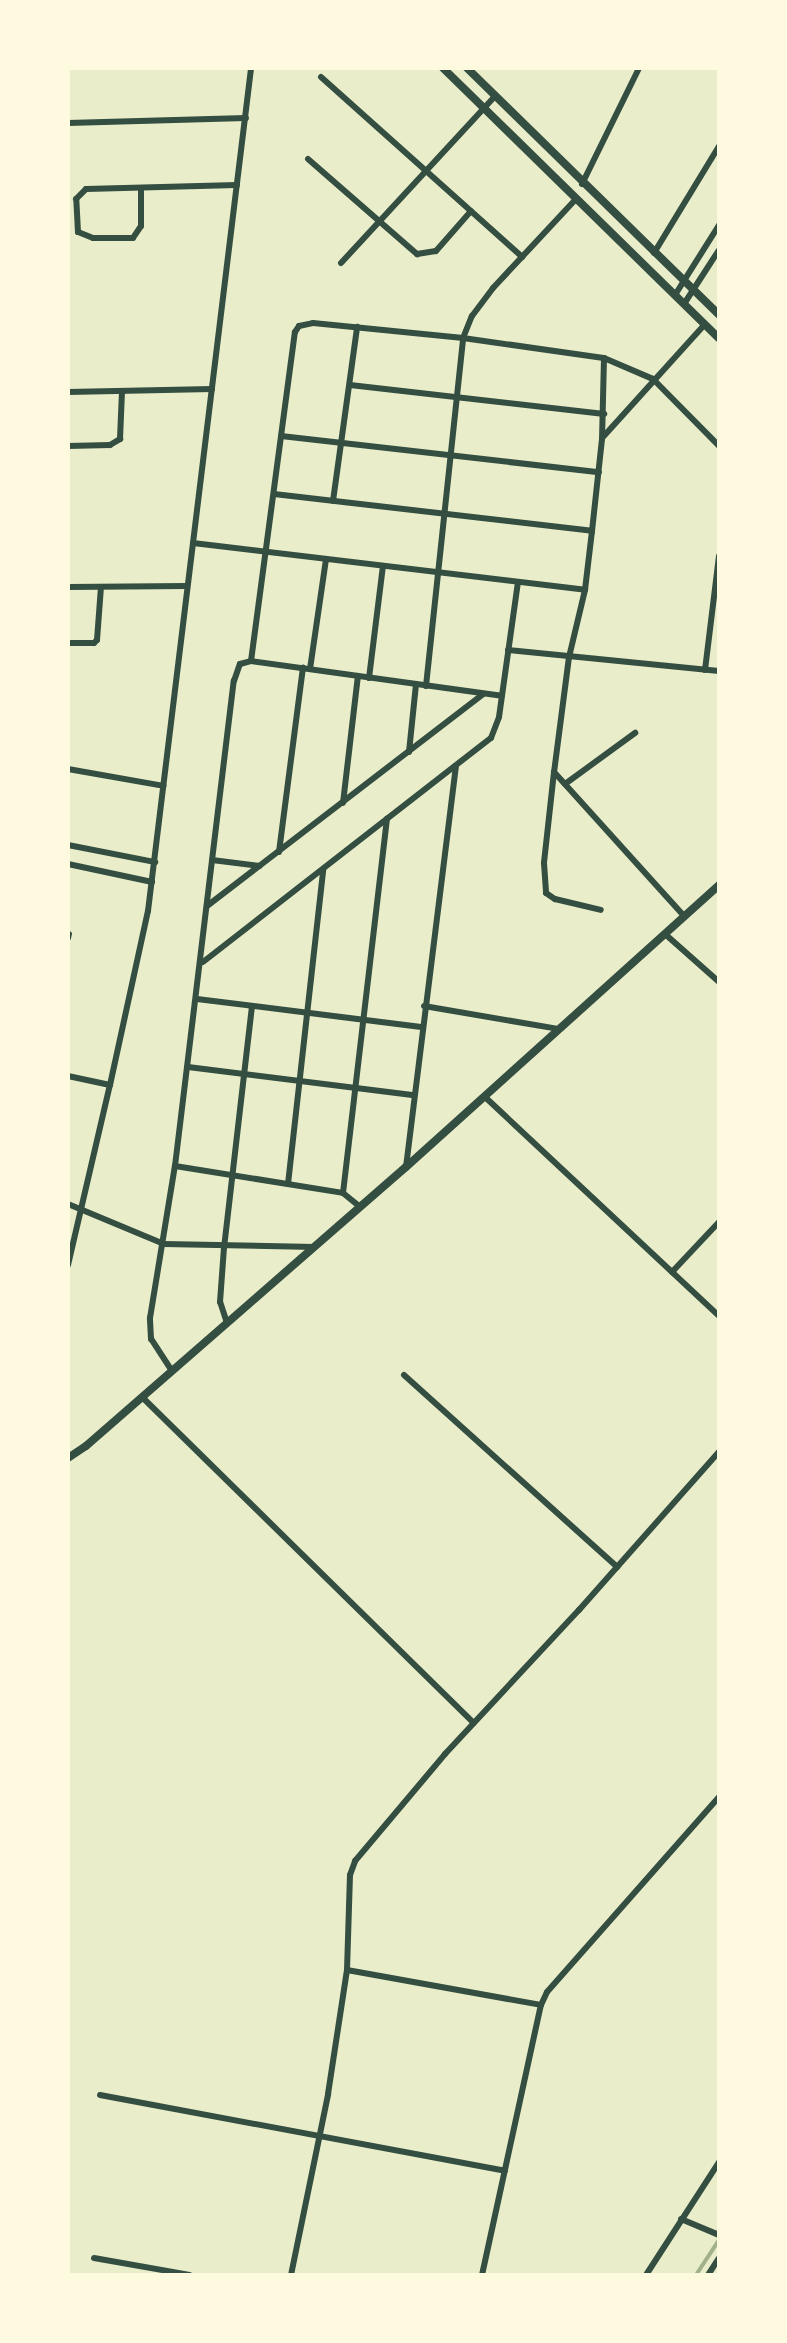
<!DOCTYPE html>
<html>
<head>
<meta charset="utf-8">
<style>
	body { margin:0 }
	#map { position:relative; width:787px; height:2343px; overflow:hidden; background:#e9edc9; font-family:"Exo 2",sans-serif }
	div>[style] { position:absolute }
	.stream>* { height:4px; margin:-2px; padding:0 2px; transform-origin:2px; border-radius:2px; background:#a3b18a }
	.minor>* { height:6px; margin:-3px; padding:0 3px; transform-origin:3px; border-radius:3px; background:#344e41 }
	.secondary>* { height:8px; margin:-4px; padding:0 4px; transform-origin:4px; border-radius:4px; background:#344e41 }
	span { translate:-50% -50%; white-space:nowrap; text-align:center; line-height:1.15; -webkit-text-stroke:7px #fefae0; paint-order:stroke }
	.frame { position:absolute; inset:0; border:70px solid #fefae0; pointer-events:none }
</style>
</head>
<body>
<div id="map">
	<div class="stream">
		<i style="left:696px;top:2275px;width:42px;rotate:-56.7deg"></i>
	</div>
	<div class="minor">
		<i style="left:321px;top:77px;width:270px;rotate:41.8deg"></i>
		<i style="left:68px;top:123px;width:178px;rotate:-1.6deg"></i>
		<i style="left:308px;top:159px;width:145px;rotate:41.1deg"></i>
		<i style="left:417px;top:254px;width:19px;rotate:-9deg"></i>
		<i style="left:436px;top:251px;width:53px;rotate:-48.8deg"></i>
		<i style="left:582px;top:184px;width:129px;rotate:-63.8deg"></i>
		<i style="left:141px;top:188px;width:38px;rotate:90deg"></i>
		<i style="left:141px;top:226px;width:14px;rotate:124deg"></i>
		<i style="left:133px;top:238px;width:40px;rotate:180deg"></i>
		<i style="left:93px;top:238px;width:16px;rotate:-158deg"></i>
		<i style="left:78px;top:232px;width:33px;rotate:-93deg"></i>
		<i style="left:76px;top:199px;width:14px;rotate:-45deg"></i>
		<i style="left:86px;top:189px;width:151px;rotate:-1.5deg"></i>
		<i style="left:654px;top:253px;width:125px;rotate:-58.7deg"></i>
		<i style="left:341px;top:263px;width:227px;rotate:-47.3deg"></i>
		<i style="left:675px;top:295px;width:83px;rotate:-57.8deg"></i>
		<i style="left:684px;top:304px;width:64px;rotate:-57.1deg"></i>
		<i style="left:604px;top:358px;width:81px;rotate:91.4deg"></i>
		<i style="left:602px;top:439px;width:93px;rotate:96.2deg"></i>
		<i style="left:592px;top:531px;width:59px;rotate:96.8deg"></i>
		<i style="left:585px;top:590px;width:69px;rotate:103.4deg"></i>
		<i style="left:569px;top:657px;width:116px;rotate:97.4deg"></i>
		<i style="left:554px;top:772px;width:195px;rotate:47.9deg"></i>
		<i style="left:350px;top:385px;width:256px;rotate:6.5deg"></i>
		<i style="left:68px;top:392px;width:144px;rotate:-1.2deg"></i>
		<i style="left:281px;top:436px;width:320px;rotate:6.5deg"></i>
		<i style="left:603px;top:437px;width:152px;rotate:-47.9deg"></i>
		<i style="left:68px;top:446px;width:42px;rotate:-1.4deg"></i>
		<i style="left:110px;top:445px;width:12px;rotate:-31deg"></i>
		<i style="left:120px;top:439px;width:48px;rotate:-87.6deg"></i>
		<i style="left:274px;top:494px;width:320px;rotate:6.6deg"></i>
		<i style="left:333px;top:501px;width:176px;rotate:-82.1deg"></i>
		<i style="left:193px;top:543px;width:395px;rotate:6.8deg"></i>
		<i style="left:68px;top:587px;width:119px;rotate:-0.5deg"></i>
		<i style="left:68px;top:643px;width:26px"></i>
		<i style="left:94px;top:643px;width:4px;rotate:-45deg"></i>
		<i style="left:97px;top:640px;width:53px;rotate:-85.7deg"></i>
		<i style="left:508px;top:650px;width:212px;rotate:5.7deg"></i>
		<i style="left:251px;top:661px;width:253px;rotate:7.9deg"></i>
		<i style="left:310px;top:669px;width:111px;rotate:-81.7deg"></i>
		<i style="left:705px;top:670px;width:115px;rotate:-83deg"></i>
		<i style="left:369px;top:678px;width:113px;rotate:-82.9deg"></i>
		<i style="left:426px;top:686px;width:350px;rotate:-83.9deg"></i>
		<i style="left:463px;top:338px;width:24px;rotate:-68deg"></i>
		<i style="left:472px;top:316px;width:35px;rotate:-53deg"></i>
		<i style="left:493px;top:288px;width:122px;rotate:-47deg"></i>
		<i style="left:409px;top:752px;width:68px;rotate:-84.1deg"></i>
		<i style="left:68px;top:769px;width:97px;rotate:10deg"></i>
		<i style="left:554px;top:772px;width:92px;rotate:96.3deg"></i>
		<i style="left:544px;top:863px;width:30px;rotate:86deg"></i>
		<i style="left:546px;top:893px;width:11px;rotate:34deg"></i>
		<i style="left:555px;top:899px;width:47px;rotate:13.4deg"></i>
		<i style="left:565px;top:784px;width:87px;rotate:-36.1deg"></i>
		<i style="left:343px;top:803px;width:128px;rotate:-83.3deg"></i>
		<i style="left:68px;top:845px;width:89px;rotate:11.1deg"></i>
		<i style="left:279px;top:852px;width:186px;rotate:-82.6deg"></i>
		<i style="left:212px;top:860px;width:48px;rotate:7.1deg"></i>
		<i style="left:68px;top:864px;width:86px;rotate:12.1deg"></i>
		<i style="left:207px;top:906px;width:348px;rotate:-37.5deg"></i>
		<i style="left:665px;top:934px;width:72px;rotate:41.6deg"></i>
		<i style="left:68px;top:938px;width:4px;rotate:-76deg"></i>
		<i style="left:203px;top:962px;width:365px;rotate:-37.9deg"></i>
		<i style="left:491px;top:738px;width:22px;rotate:-69deg"></i>
		<i style="left:499px;top:717px;width:136px;rotate:-82deg"></i>
		<i style="left:197px;top:999px;width:226px;rotate:7.1deg"></i>
		<i style="left:424px;top:1006px;width:136px;rotate:9.7deg"></i>
		<i style="left:188px;top:1067px;width:228px;rotate:7.1deg"></i>
		<i style="left:68px;top:1076px;width:43px;rotate:12.1deg"></i>
		<i style="left:110px;top:1085px;width:178px;rotate:-77.7deg"></i>
		<i style="left:148px;top:911px;width:849px;rotate:-83.03deg"></i>
		<i style="left:485px;top:1097px;width:320px;rotate:43.1deg"></i>
		<i style="left:175px;top:1166px;width:170px;rotate:9.1deg"></i>
		<i style="left:343px;top:1193px;width:22px;rotate:39deg"></i>
		<i style="left:406px;top:1167px;width:404px;rotate:-82.9deg"></i>
		<i style="left:288px;top:1184px;width:316px;rotate:-83.6deg"></i>
		<i style="left:343px;top:1193px;width:377px;rotate:-83.3deg"></i>
		<i style="left:68px;top:1204px;width:104px;rotate:22.6deg"></i>
		<i style="left:164px;top:1244px;width:151px;rotate:1.1deg"></i>
		<i style="left:68px;top:1265px;width:185px;rotate:-76.9deg"></i>
		<i style="left:672px;top:1272px;width:69px;rotate:-46.8deg"></i>
		<i style="left:227px;top:1323px;width:22px;rotate:-108deg"></i>
		<i style="left:220px;top:1302px;width:54px;rotate:-85.8deg"></i>
		<i style="left:224px;top:1248px;width:243px;rotate:-83.4deg"></i>
		<i style="left:172px;top:1371px;width:38px;rotate:-123deg"></i>
		<i style="left:151px;top:1339px;width:21px;rotate:-93deg"></i>
		<i style="left:150px;top:1318px;width:154px;rotate:-80.7deg"></i>
		<i style="left:175px;top:1166px;width:489px;rotate:-83.1deg"></i>
		<i style="left:234px;top:681px;width:18px;rotate:-71deg"></i>
		<i style="left:240px;top:664px;width:11px;rotate:-15deg"></i>
		<i style="left:251px;top:661px;width:332px;rotate:-82.4deg"></i>
		<i style="left:295px;top:332px;width:7px;rotate:-56deg"></i>
		<i style="left:299px;top:326px;width:14px;rotate:-12deg"></i>
		<i style="left:313px;top:323px;width:151px;rotate:5.7deg"></i>
		<i style="left:463px;top:338px;width:142px;rotate:8.1deg"></i>
		<i style="left:604px;top:358px;width:53px;rotate:23.2deg"></i>
		<i style="left:653px;top:379px;width:94px;rotate:45.4deg"></i>
		<i style="left:404px;top:1375px;width:287px;rotate:42deg"></i>
		<i style="left:142px;top:1397px;width:465px;rotate:44.5deg"></i>
		<i style="left:347px;top:1970px;width:197px;rotate:10.2deg"></i>
		<i style="left:100px;top:2095px;width:412px;rotate:10.6deg"></i>
		<i style="left:681px;top:2219px;width:41px;rotate:22.8deg"></i>
		<i style="left:94px;top:2258px;width:97px;rotate:10deg"></i>
		<i style="left:291px;top:2275px;width:185px;rotate:-78.4deg"></i>
		<i style="left:328px;top:2094px;width:125px;rotate:-81.3deg"></i>
		<i style="left:347px;top:1970px;width:95px;rotate:-88.2deg"></i>
		<i style="left:350px;top:1875px;width:15px;rotate:-70deg"></i>
		<i style="left:355px;top:1861px;width:140px;rotate:-49.9deg"></i>
		<i style="left:445px;top:1754px;width:197px;rotate:-47.1deg"></i>
		<i style="left:579px;top:1610px;width:211px;rotate:-48.5deg"></i>
		<i style="left:482px;top:2275px;width:276px;rotate:-77.7deg"></i>
		<i style="left:541px;top:2005px;width:14px;rotate:-65deg"></i>
		<i style="left:547px;top:1992px;width:260px;rotate:-48.6deg"></i>
		<i style="left:646px;top:2275px;width:135px;rotate:-57.1deg"></i>
		<i style="left:708px;top:2275px;width:20px;rotate:-57deg"></i>
	</div>
	<div class="secondary">
		<i style="left:443px;top:68px;width:386px;rotate:44.4deg"></i>
		<i style="left:467px;top:68px;width:353px;rotate:44.4deg"></i>
		<i style="left:68px;top:1458px;width:22px;rotate:-34deg"></i>
		<i style="left:86px;top:1446px;width:425px;rotate:-41.1deg"></i>
		<i style="left:406px;top:1167px;width:421px;rotate:-42deg"></i>
	</div>
	<div class="frame"></div>
</div>
</body>
</html>
